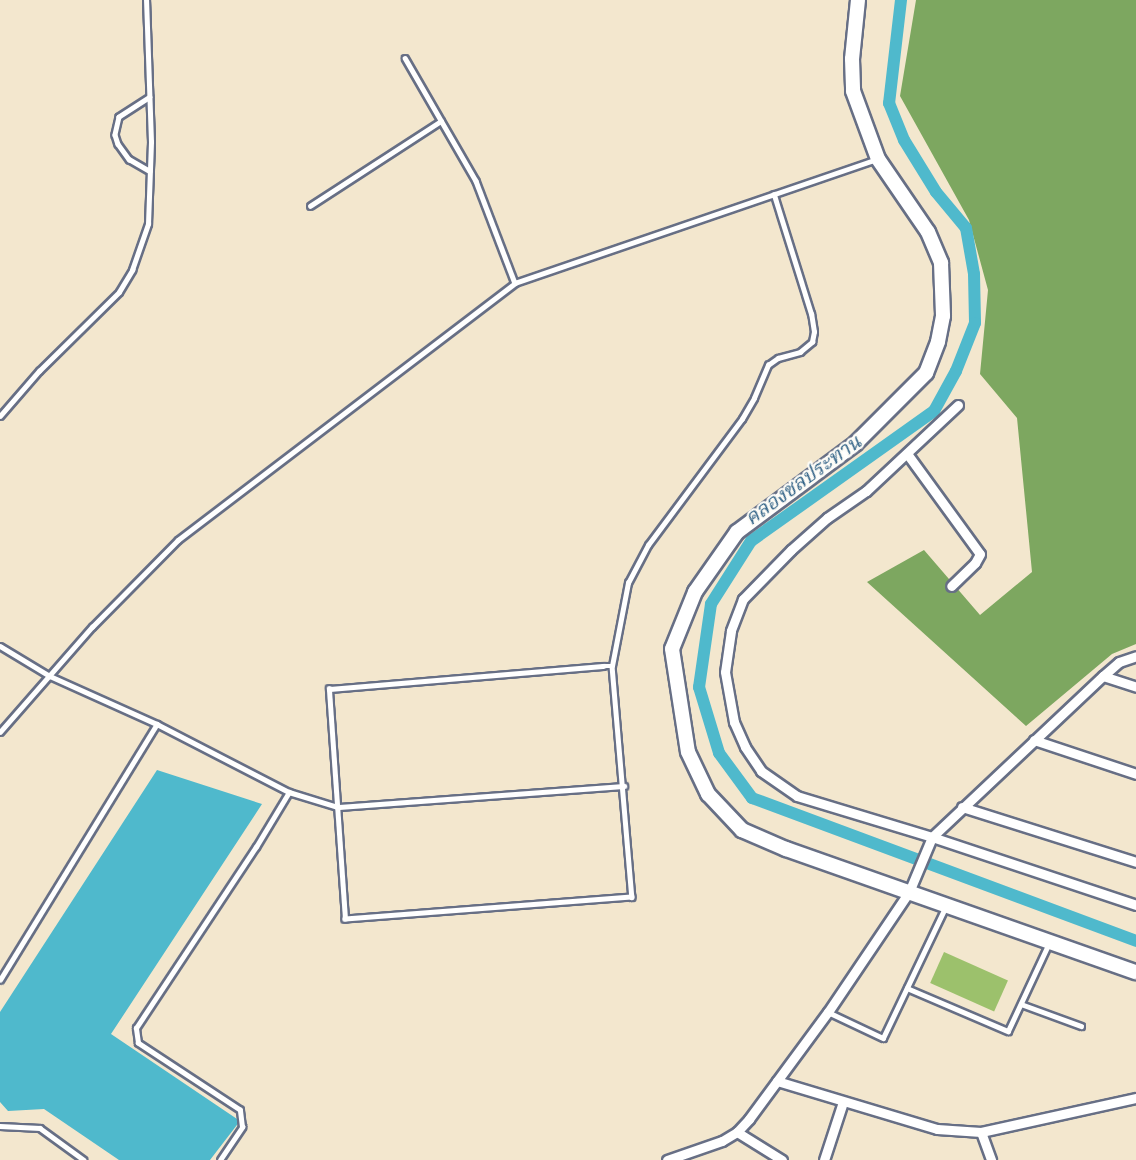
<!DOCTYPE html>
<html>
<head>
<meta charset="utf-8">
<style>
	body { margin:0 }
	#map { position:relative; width:1136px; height:1160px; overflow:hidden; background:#f3e7ce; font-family:Alegreya,"Noto Serif Thai",serif }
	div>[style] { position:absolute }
	.green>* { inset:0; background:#9cc16c; transform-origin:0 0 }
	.forest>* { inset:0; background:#7da760 }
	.water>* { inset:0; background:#4fb9cc }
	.canal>* { height:12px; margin:-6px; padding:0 6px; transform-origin:6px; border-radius:6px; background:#4fb9cc }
	.roads { filter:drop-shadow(2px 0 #676f85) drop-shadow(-2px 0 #676f85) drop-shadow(0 2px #676f85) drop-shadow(0 -2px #676f85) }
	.lane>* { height:4.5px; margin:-2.25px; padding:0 2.25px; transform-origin:2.25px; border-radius:2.25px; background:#fff }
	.street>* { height:9px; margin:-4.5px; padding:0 4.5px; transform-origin:4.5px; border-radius:4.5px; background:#fff }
	.secondary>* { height:14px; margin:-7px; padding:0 7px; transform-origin:7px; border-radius:7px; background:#fff }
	span { translate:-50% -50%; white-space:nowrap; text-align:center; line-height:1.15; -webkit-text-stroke:4.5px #fdfcf7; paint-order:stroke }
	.water-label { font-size:20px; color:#2d5f84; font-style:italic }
</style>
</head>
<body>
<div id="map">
	<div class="green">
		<i style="left:944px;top:952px;width:70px;height:34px;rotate:24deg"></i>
	</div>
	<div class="forest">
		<i style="clip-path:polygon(916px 0,1136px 0,1136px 644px,1112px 654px,1026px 726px,867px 582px,924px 550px,980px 615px,1032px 572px,1017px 418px,980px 374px,988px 290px,969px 220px,900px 96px)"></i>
	</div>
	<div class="water">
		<i style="clip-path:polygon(157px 770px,262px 804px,111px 1034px,240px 1121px,210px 1160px,119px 1160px,44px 1109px,8px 1111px,0 1102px,0 1012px)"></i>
	</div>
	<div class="canal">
		<i style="left:901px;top:0;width:104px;rotate:96.6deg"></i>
		<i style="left:889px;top:103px;width:40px;rotate:68deg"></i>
		<i style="left:904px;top:140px;width:61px;rotate:58.4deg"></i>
		<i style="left:936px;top:192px;width:47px;rotate:50.2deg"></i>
		<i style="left:966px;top:228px;width:47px;rotate:80.1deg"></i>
		<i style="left:974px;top:274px;width:49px;rotate:88.8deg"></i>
		<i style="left:975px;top:323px;width:52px;rotate:111.6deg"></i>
		<i style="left:956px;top:371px;width:46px;rotate:118.8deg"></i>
		<i style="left:934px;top:411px;width:224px;rotate:144.6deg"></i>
		<i style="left:751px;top:541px;width:75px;rotate:122.4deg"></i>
		<i style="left:711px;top:604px;width:84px;rotate:98.2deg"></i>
		<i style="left:699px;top:687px;width:69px;rotate:73.1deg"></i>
		<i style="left:719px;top:753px;width:56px;rotate:53.7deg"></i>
		<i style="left:752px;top:798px;width:410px;rotate:20.4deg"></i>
	</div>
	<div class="roads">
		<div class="lane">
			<i style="left:405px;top:58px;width:142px;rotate:60deg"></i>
			<i style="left:476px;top:181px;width:109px;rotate:69.1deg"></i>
			<i style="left:150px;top:97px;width:37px;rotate:147deg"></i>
			<i style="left:119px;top:117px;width:18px;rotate:103deg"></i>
			<i style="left:115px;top:135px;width:9px;rotate:72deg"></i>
			<i style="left:118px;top:144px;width:19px;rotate:54deg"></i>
			<i style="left:129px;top:159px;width:24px;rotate:30deg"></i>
			<i style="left:310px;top:206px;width:156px;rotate:-33deg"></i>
			<i style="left:0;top:416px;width:60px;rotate:-49.1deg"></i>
			<i style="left:39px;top:371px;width:112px;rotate:-44.6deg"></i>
			<i style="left:119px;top:292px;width:26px;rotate:-59deg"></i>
			<i style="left:132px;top:270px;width:49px;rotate:-70.8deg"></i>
			<i style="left:148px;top:224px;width:82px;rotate:-87.9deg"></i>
			<i style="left:151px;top:142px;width:142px;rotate:-92deg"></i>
			<i style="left:0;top:646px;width:58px;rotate:31deg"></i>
			<i style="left:50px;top:676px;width:117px;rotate:24.2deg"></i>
			<i style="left:157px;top:724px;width:148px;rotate:27.3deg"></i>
			<i style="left:289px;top:792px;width:51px;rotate:17deg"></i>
			<i style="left:338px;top:807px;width:287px;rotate:-4.2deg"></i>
			<i style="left:603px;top:666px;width:9px"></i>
			<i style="left:612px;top:666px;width:232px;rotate:85.1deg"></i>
			<i style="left:632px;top:897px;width:288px;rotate:175.6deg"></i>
			<i style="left:345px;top:919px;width:231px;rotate:-94deg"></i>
			<i style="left:329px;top:689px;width:275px;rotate:-4.8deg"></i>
			<i style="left:612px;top:666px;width:85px;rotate:-79.1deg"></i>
			<i style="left:628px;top:583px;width:43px;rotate:-62.2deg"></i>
			<i style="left:648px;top:545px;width:157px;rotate:-53.3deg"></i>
			<i style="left:742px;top:419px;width:24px;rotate:-60deg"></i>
			<i style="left:754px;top:398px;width:36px;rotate:-67deg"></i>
			<i style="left:768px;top:365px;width:12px;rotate:-35deg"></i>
			<i style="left:778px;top:358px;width:23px;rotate:-15deg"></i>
			<i style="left:800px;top:352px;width:16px;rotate:-40deg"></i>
			<i style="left:812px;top:342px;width:10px;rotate:-79deg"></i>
			<i style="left:814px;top:332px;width:18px;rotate:-99deg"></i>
			<i style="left:811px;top:314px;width:125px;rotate:-107.3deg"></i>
			<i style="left:0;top:732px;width:140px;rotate:-48.8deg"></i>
			<i style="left:92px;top:627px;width:122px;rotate:-45.3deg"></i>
			<i style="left:178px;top:540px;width:424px;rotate:-37.3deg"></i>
			<i style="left:515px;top:283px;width:380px;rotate:-18.9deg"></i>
			<i style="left:0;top:980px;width:300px;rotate:-58.5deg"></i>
			<i style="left:907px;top:988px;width:110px;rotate:23.1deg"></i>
			<i style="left:1008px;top:1031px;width:97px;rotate:-65deg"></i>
			<i style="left:1021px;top:1004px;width:64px;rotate:20.1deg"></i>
			<i style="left:828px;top:1012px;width:61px;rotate:25.3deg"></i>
			<i style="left:883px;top:1038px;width:146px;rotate:-64.5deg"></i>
			<i style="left:0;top:1126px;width:40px;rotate:2.9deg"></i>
			<i style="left:40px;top:1128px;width:54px;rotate:36deg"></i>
			<i style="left:220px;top:1160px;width:40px;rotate:-56deg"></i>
			<i style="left:242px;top:1127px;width:17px;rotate:-97deg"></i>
			<i style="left:240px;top:1110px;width:122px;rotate:-146.7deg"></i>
			<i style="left:138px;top:1043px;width:15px;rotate:-98deg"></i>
			<i style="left:136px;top:1028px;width:217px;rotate:-56.5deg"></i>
			<i style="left:256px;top:847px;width:64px;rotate:-59deg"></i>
		</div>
		<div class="street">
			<i style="left:958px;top:405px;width:126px;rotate:136.9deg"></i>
			<i style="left:866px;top:491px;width:47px;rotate:145.3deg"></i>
			<i style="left:827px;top:518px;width:48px;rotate:138.4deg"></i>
			<i style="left:791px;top:550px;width:69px;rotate:134.4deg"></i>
			<i style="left:743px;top:599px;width:34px;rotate:111deg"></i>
			<i style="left:731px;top:631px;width:41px;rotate:98.3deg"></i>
			<i style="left:725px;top:672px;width:51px;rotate:79.8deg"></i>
			<i style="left:734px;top:722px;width:27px;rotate:66deg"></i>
			<i style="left:745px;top:747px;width:29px;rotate:56deg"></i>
			<i style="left:761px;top:771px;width:44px;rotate:34.8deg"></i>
			<i style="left:797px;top:796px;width:141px;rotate:16.9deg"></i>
			<i style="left:932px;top:837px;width:215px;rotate:18.4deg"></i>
			<i style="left:908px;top:455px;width:122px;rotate:54deg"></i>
			<i style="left:980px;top:554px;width:10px;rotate:119deg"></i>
			<i style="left:975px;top:563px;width:33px;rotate:136deg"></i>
			<i style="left:1103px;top:676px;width:35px;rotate:18deg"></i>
			<i style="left:1034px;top:740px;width:108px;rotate:18.4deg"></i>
			<i style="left:962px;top:807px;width:182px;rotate:17.5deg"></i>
			<i style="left:777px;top:1081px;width:167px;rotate:16.7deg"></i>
			<i style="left:937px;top:1129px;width:44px;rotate:3.9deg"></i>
			<i style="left:981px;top:1132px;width:159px;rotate:-12.4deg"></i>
			<i style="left:737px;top:1132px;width:53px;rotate:31.9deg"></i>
			<i style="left:981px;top:1132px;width:30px;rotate:70deg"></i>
			<i style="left:667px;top:1160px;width:58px;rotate:-19.1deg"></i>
			<i style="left:722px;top:1141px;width:17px;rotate:-31deg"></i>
			<i style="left:737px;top:1132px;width:18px;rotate:-47deg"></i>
			<i style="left:749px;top:1119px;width:133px;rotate:-53.6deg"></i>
			<i style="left:828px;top:1012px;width:145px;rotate:-56deg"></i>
			<i style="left:909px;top:892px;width:60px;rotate:-67.3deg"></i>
			<i style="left:932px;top:837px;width:235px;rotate:-43.3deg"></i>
			<i style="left:1103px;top:676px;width:21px;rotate:-41deg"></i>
			<i style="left:1119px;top:662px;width:18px;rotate:-19deg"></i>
			<i style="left:824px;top:1160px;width:61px;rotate:-71.9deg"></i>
		</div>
		<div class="secondary">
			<i style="left:858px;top:0;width:59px;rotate:95.8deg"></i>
			<i style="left:852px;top:59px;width:32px;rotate:88deg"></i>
			<i style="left:853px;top:91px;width:72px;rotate:69.8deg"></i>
			<i style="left:878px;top:159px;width:88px;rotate:55.6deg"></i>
			<i style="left:928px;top:232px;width:34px;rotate:67deg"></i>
			<i style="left:941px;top:263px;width:53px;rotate:87.8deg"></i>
			<i style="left:943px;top:316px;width:26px;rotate:101deg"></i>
			<i style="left:938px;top:342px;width:33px;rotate:111deg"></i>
			<i style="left:926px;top:373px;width:100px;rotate:135deg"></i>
			<i style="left:855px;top:444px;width:147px;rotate:143.3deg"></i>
			<i style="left:737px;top:532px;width:73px;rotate:125deg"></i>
			<i style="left:695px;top:592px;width:61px;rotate:112deg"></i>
			<i style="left:672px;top:649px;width:104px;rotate:81.2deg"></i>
			<i style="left:688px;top:752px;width:47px;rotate:64.5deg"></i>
			<i style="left:708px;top:794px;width:50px;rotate:46.6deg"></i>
			<i style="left:742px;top:830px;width:48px;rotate:23.4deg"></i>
			<i style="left:786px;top:849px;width:371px;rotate:19.4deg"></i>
		</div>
	</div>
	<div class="water-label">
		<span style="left:803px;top:480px;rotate:-36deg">คลองชลประทาน</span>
	</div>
</div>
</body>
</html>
